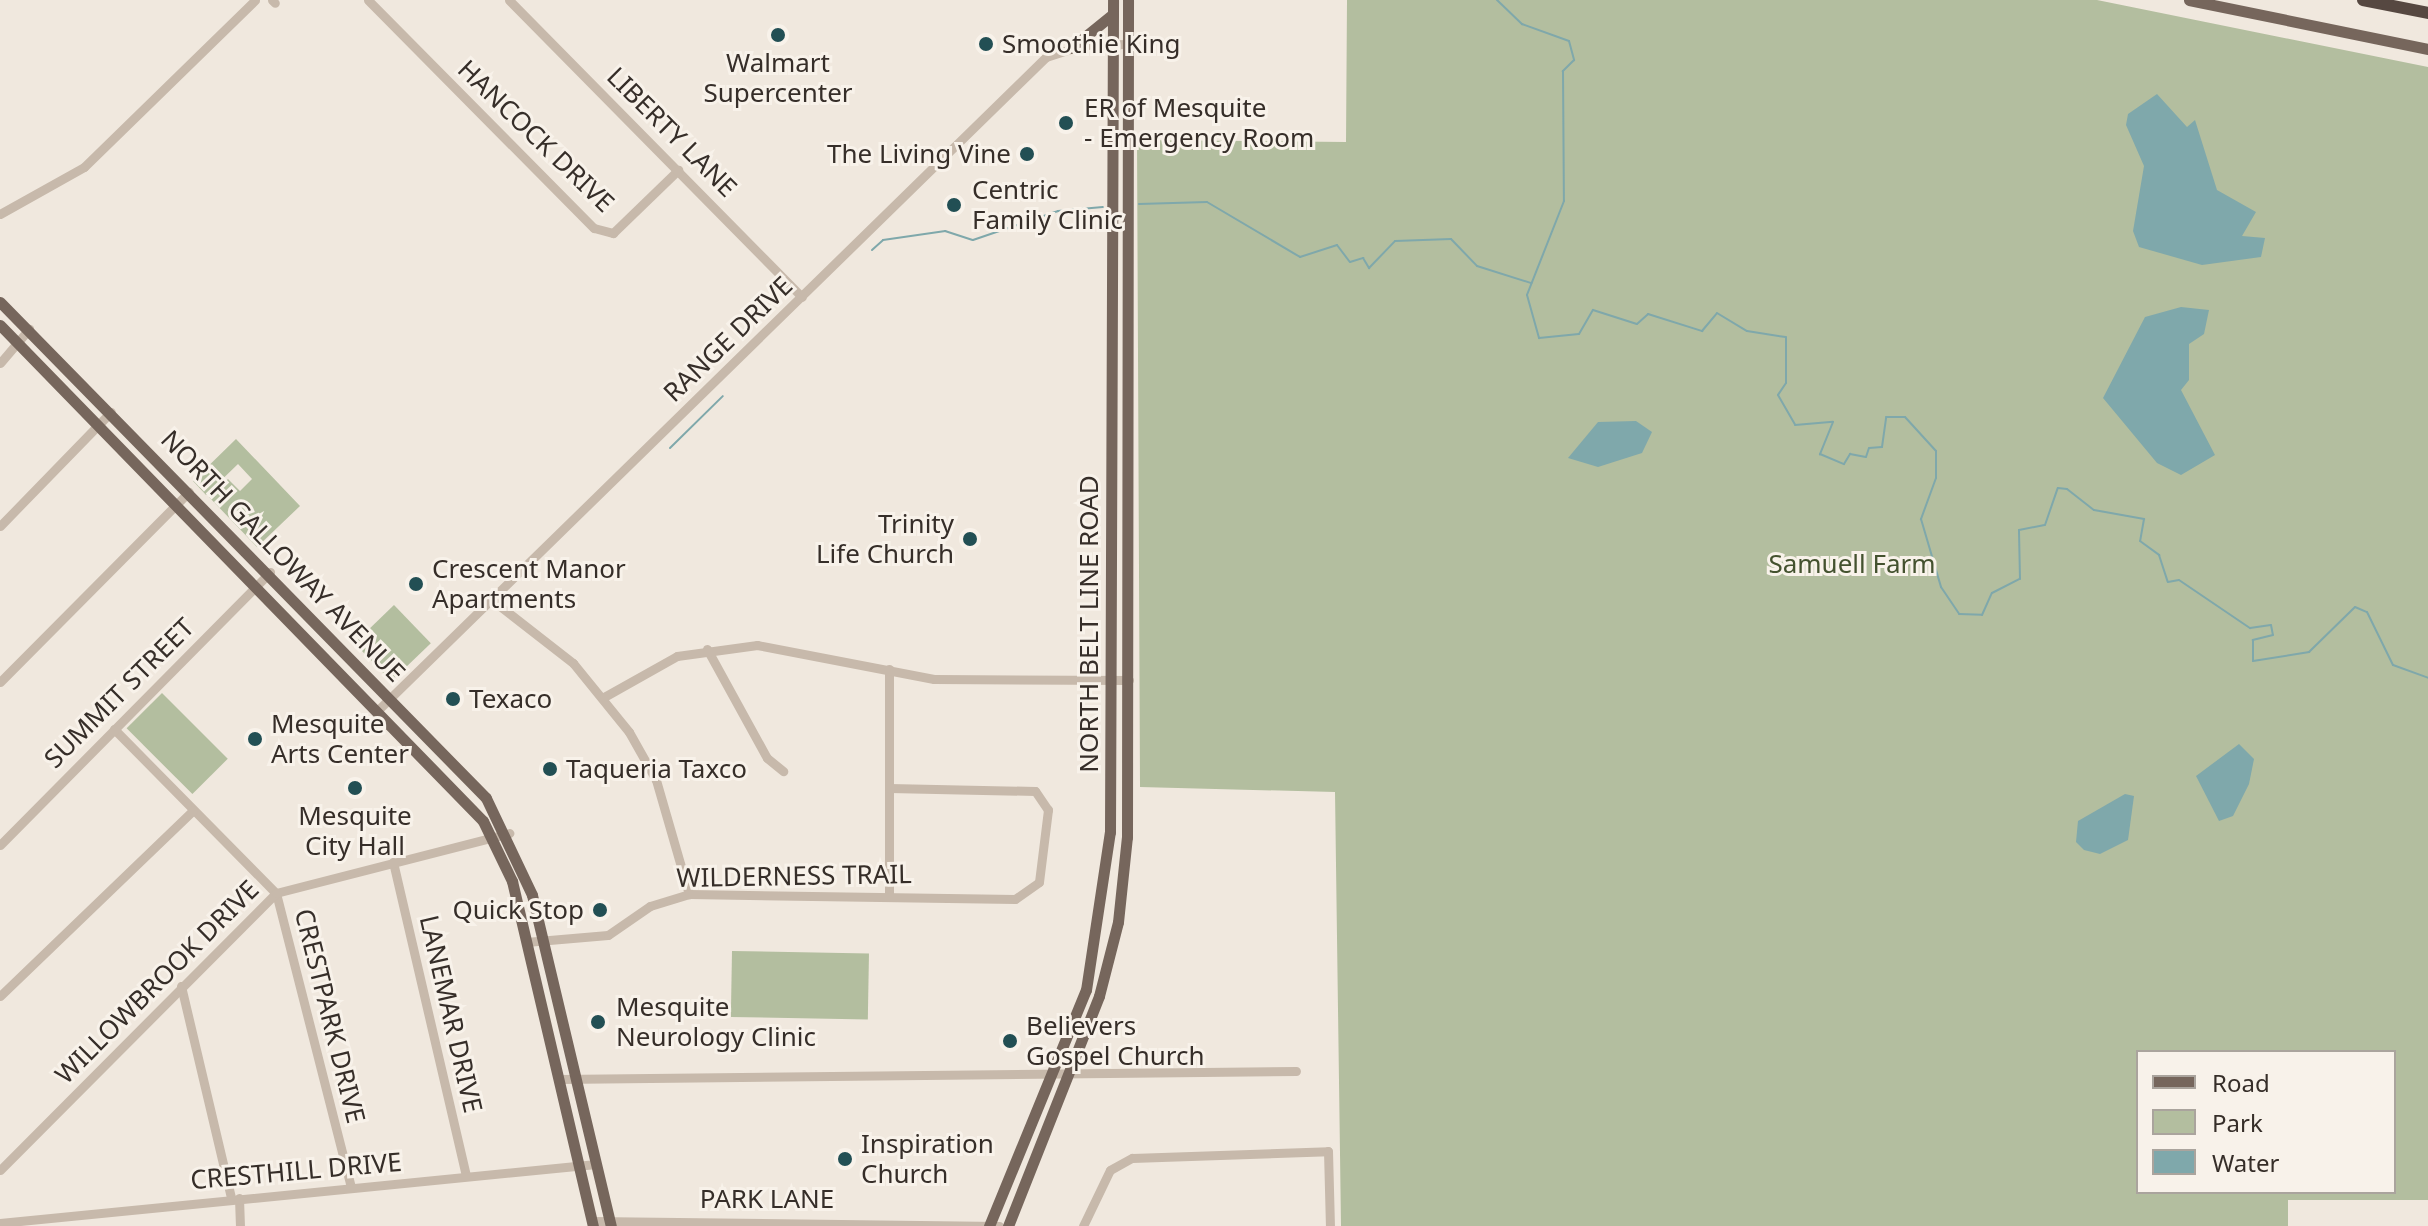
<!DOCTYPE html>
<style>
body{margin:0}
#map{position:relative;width:2428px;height:1226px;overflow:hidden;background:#f0e8de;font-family:"Noto Sans",sans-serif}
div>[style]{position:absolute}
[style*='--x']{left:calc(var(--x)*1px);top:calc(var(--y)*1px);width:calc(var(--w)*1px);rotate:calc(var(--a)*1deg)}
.green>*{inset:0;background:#b3be9f;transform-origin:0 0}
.water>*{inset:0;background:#7fa8ab}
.stream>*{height:2px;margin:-1px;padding:0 1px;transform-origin:1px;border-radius:1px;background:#7fa8ab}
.minor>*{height:9px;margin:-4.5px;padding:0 4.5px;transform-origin:4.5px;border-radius:4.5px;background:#c7b9ab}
.major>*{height:11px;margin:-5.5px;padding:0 5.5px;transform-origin:5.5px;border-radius:5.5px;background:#76665c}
.highway>*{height:12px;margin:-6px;padding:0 6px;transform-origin:6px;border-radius:6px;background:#564841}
.dots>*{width:22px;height:22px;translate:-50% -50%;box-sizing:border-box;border:4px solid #f8f2ea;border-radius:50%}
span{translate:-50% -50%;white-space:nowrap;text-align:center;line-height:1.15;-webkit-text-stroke:6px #f8f2ea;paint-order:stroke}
.poi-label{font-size:26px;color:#362e29}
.left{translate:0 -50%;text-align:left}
.right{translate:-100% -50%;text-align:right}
.street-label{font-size:26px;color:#362e29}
.park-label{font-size:26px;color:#44522f}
.legend{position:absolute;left:2136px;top:1050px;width:260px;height:144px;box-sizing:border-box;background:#f8f2ea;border:2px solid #aaa49d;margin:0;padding:10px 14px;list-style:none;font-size:24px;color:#362e29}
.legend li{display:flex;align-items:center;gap:16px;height:40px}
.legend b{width:40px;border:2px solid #aaa49d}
</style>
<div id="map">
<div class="green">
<div style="clip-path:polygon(evenodd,1347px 0,2097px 0,2428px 67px,2428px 1200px,2288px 1200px,2288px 1226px,1341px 1226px,1335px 792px,1140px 787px,1137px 140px,1346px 142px,1347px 0,2138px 1052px,2394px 1052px,2394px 1192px,2138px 1192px,2138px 1052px)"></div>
<div style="clip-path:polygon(236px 439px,300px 506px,257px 547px,209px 497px,228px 479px,240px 491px,252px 479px,238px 464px,206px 495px,193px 481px)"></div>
<div style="left:394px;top:605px;width:53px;height:55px;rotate:46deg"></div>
<div style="left:162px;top:693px;width:93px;height:50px;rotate:45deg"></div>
<div style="left:732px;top:951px;width:137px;height:66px;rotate:1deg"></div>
</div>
<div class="water">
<div style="clip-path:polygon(2157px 94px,2187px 127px,2195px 120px,2217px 190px,2256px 212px,2242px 236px,2265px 238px,2261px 257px,2202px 265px,2139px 247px,2133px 231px,2144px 166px,2126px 125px,2128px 114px)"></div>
<div style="clip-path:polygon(2181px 307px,2209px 310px,2204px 334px,2189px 344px,2189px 380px,2181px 390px,2215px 455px,2181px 475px,2157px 463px,2103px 398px,2145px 317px)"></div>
<div style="clip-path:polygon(1636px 421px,1652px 432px,1642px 453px,1598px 467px,1568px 458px,1598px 422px)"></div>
<div style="clip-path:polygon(2239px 744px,2254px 759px,2249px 784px,2233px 816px,2219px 821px,2196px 776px)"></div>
<div style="clip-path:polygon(2125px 794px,2134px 796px,2128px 840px,2100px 854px,2084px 850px,2076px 842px,2078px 821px)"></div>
</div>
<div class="stream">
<div style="--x:1497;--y:0;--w:35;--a:44"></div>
<div style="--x:1522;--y:24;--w:50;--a:19.9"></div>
<div style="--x:1569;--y:41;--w:20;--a:75"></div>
<div style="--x:1574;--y:60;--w:16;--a:135"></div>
<div style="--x:1563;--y:71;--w:130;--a:89.6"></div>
<div style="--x:1564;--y:201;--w:101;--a:111.5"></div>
<div style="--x:1527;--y:295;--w:45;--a:74.4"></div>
<div style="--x:1539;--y:338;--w:40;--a:-5.7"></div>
<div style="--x:1579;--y:334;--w:28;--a:-60"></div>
<div style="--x:1593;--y:310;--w:46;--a:17.7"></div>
<div style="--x:1637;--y:324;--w:15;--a:-42"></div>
<div style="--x:1648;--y:314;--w:57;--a:17.5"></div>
<div style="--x:1702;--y:331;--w:23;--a:-50"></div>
<div style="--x:1717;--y:313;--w:35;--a:31"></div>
<div style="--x:1747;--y:331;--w:39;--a:9"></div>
<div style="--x:1786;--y:337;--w:46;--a:90"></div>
<div style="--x:1786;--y:383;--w:14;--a:124"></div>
<div style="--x:1778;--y:395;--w:34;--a:60"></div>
<div style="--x:1795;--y:425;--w:38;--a:-5"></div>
<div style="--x:1833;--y:422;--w:35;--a:112"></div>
<div style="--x:1820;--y:454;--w:26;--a:23"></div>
<div style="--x:1844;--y:464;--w:12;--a:-59"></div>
<div style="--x:1850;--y:454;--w:16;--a:11"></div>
<div style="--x:1866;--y:457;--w:9;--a:-72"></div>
<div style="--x:1869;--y:448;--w:13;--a:-4"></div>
<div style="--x:1882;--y:447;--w:30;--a:-82"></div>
<div style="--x:1886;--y:417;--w:19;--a:0"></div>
<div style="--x:1905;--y:417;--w:46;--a:47.6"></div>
<div style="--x:1936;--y:451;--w:27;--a:90"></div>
<div style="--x:1936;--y:478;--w:44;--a:110.1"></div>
<div style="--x:1921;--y:519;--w:71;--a:73.6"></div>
<div style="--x:1941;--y:587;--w:32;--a:56"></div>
<div style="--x:1959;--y:614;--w:23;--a:2"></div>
<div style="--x:1982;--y:615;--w:24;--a:-66"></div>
<div style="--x:1992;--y:593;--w:31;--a:-27"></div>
<div style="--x:2020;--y:579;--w:49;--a:-91.2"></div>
<div style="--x:2019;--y:530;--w:26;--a:-11"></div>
<div style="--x:2045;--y:525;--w:39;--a:-71"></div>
<div style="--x:2058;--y:488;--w:9;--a:6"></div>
<div style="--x:2067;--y:489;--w:34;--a:38"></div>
<div style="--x:2094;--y:510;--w:51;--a:10.2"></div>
<div style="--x:2144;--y:519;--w:22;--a:100"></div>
<div style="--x:2140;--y:541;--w:24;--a:36"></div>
<div style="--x:2159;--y:555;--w:28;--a:72"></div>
<div style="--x:2168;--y:582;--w:11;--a:-10"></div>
<div style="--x:2179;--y:580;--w:86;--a:34.1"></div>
<div style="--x:2250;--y:628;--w:21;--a:-8"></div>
<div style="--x:2271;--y:625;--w:10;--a:79"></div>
<div style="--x:2273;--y:635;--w:21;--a:166"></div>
<div style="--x:2253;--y:640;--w:21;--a:90"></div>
<div style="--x:2253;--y:661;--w:57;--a:-9.1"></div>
<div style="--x:2309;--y:652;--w:64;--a:-44.4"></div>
<div style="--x:2355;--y:607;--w:13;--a:23"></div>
<div style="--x:2367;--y:612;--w:59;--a:63.9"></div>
<div style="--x:2393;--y:665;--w:37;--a:20"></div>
<div style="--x:1139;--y:204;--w:68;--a:-1.7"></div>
<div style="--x:1207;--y:202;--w:108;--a:30.6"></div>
<div style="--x:1300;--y:257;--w:39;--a:-18"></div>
<div style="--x:1337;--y:245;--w:21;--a:53"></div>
<div style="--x:1350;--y:262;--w:14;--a:-17"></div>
<div style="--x:1363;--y:258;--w:12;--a:59"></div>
<div style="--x:1369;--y:268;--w:37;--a:-46"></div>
<div style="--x:1395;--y:241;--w:56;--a:-2"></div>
<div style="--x:1451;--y:239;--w:37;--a:46"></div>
<div style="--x:1477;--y:266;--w:57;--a:17.5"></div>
<div style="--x:872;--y:250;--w:15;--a:-42"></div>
<div style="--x:883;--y:240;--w:63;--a:-8.3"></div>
<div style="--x:945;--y:231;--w:29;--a:18"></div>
<div style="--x:973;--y:240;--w:90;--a:-18.8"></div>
<div style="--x:1058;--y:211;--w:45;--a:-5.1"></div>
<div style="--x:670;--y:448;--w:74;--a:-44.5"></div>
</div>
<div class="minor">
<div style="--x:272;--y:0;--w:4;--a:45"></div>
<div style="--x:368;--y:0;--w:321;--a:45.3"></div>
<div style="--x:594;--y:228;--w:20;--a:15"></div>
<div style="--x:613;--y:233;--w:91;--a:-44.1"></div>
<div style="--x:509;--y:0;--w:417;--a:45.4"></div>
<div style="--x:0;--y:214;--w:96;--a:-29.2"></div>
<div style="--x:84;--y:167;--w:239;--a:-44.3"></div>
<div style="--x:0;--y:363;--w:45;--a:-49.5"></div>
<div style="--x:0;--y:526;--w:159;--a:-45.8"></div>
<div style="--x:492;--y:600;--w:103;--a:37.9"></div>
<div style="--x:573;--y:663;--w:89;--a:50.9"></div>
<div style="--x:629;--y:732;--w:55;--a:60.6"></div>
<div style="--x:656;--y:780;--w:119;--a:73.9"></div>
<div style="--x:707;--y:649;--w:124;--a:61.2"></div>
<div style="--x:767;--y:758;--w:21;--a:39"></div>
<div style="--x:889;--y:669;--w:226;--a:90"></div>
<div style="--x:0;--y:682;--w:268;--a:-45.2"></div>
<div style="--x:604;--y:697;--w:84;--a:-29.3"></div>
<div style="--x:677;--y:656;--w:81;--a:-7.8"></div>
<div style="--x:757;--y:645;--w:180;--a:10.9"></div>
<div style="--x:934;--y:679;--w:195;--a:0.3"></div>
<div style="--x:379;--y:709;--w:933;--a:-44.35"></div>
<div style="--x:1046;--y:57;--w:38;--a:-18"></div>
<div style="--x:1082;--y:45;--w:46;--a:-1.2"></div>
<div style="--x:114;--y:729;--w:231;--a:45.4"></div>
<div style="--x:276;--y:893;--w:304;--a:75.7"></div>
<div style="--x:0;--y:845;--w:384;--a:-45.3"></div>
<div style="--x:393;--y:862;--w:322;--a:76.9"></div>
<div style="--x:526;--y:942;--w:82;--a:-4.9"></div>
<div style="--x:608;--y:935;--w:51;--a:-34.6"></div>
<div style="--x:650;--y:906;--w:41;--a:-17.1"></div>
<div style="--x:689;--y:894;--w:326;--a:0.9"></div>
<div style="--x:1015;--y:899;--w:29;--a:-35"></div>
<div style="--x:1039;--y:882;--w:73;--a:-82.9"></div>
<div style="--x:1048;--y:810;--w:23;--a:-124"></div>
<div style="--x:1035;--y:791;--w:146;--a:-178.8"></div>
<div style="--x:181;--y:986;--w:218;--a:76.7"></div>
<div style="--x:0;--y:996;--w:268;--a:-43.9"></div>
<div style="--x:559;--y:1079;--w:737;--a:-0.62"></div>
<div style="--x:0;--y:1170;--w:391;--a:-45.1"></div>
<div style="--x:276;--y:893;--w:241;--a:-14.4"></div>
<div style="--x:239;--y:1198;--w:28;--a:88"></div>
<div style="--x:592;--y:1221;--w:407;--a:0.7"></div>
<div style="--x:0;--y:1223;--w:599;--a:-5.65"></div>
<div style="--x:1083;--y:1226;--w:62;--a:-64.3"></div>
<div style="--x:1110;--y:1170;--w:25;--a:-29"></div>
<div style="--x:1132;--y:1158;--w:196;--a:-2"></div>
<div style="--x:1328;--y:1151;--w:75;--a:88.5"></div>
</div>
<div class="major">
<div style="--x:2189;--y:0;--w:244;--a:11.6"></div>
<div style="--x:1071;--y:48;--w:54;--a:-39"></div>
<div style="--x:0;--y:302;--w:694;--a:45.58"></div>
<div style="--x:486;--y:798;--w:107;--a:64.6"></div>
<div style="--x:532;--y:895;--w:340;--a:76.6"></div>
<div style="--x:0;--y:325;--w:692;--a:45.76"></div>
<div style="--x:483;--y:821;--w:67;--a:64.2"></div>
<div style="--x:512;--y:881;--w:354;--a:76.8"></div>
<div style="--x:989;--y:1226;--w:255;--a:-67.7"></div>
<div style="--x:1086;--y:990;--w:160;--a:-81.4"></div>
<div style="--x:1110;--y:832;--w:832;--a:-89.79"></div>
<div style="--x:1008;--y:1226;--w:247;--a:-68.4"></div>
<div style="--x:1099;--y:996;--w:76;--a:-75.6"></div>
<div style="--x:1118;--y:922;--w:85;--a:-84"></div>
<div style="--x:1127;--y:837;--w:837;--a:-89.93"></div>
</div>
<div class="highway">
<div style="--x:2363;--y:0;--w:66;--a:11.3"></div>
</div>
<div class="dots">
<div style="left:778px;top:35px;background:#224f54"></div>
<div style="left:986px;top:44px;background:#224f54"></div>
<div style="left:1066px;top:123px;background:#224f54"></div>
<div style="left:1027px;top:154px;background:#224f54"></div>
<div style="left:954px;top:205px;background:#224f54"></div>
<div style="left:970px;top:539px;background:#224f54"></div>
<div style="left:416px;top:584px;background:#224f54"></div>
<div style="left:453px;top:699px;background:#224f54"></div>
<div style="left:255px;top:739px;background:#224f54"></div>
<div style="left:550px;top:769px;background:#224f54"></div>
<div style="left:355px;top:788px;background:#224f54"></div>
<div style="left:600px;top:910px;background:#224f54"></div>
<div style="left:598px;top:1022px;background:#224f54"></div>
<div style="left:1010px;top:1041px;background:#224f54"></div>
<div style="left:845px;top:1159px;background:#224f54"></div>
</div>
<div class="poi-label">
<span class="left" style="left:1002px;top:44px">Smoothie King</span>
<span style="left:778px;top:78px">Walmart<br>Supercenter</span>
<span class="left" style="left:1084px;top:123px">ER of Mesquite<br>- Emergency Room</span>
<span class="right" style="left:1011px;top:154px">The Living Vine</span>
<span class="left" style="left:972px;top:205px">Centric<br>Family Clinic</span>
<span class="right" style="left:954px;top:539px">Trinity<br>Life Church</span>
<span class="left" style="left:432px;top:584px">Crescent Manor<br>Apartments</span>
<span class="left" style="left:469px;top:699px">Texaco</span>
<span class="left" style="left:271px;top:739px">Mesquite<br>Arts Center</span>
<span class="left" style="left:566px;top:769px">Taqueria Taxco</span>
<span style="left:355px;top:831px">Mesquite<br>City Hall</span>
<span class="right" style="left:584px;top:910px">Quick Stop</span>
<span class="left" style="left:616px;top:1022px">Mesquite<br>Neurology Clinic</span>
<span class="left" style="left:1026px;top:1041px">Believers<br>Gospel Church</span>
<span class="left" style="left:861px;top:1159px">Inspiration<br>Church</span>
</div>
<div class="street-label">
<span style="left:672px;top:132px;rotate:45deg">LIBERTY LANE</span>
<span style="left:536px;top:136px;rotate:44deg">HANCOCK DRIVE</span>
<span style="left:728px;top:339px;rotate:-44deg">RANGE DRIVE</span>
<span style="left:283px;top:556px;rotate:46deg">NORTH GALLOWAY AVENUE</span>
<span style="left:1089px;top:624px;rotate:-90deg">NORTH BELT LINE ROAD</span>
<span style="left:119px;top:693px;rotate:-45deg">SUMMIT STREET</span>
<span style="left:794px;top:876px;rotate:-1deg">WILDERNESS TRAIL</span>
<span style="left:157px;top:982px;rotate:-45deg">WILLOWBROOK DRIVE</span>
<span style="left:451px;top:1014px;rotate:77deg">LANEMAR DRIVE</span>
<span style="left:330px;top:1016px;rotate:76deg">CRESTPARK DRIVE</span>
<span style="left:296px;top:1171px;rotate:-5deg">CRESTHILL DRIVE</span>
<span style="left:767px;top:1199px">PARK LANE</span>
</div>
<div class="park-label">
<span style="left:1852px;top:564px">Samuell Farm</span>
</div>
<ul class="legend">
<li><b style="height:10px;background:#76665c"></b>Road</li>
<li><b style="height:22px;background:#b3be9f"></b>Park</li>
<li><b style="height:22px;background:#7fa8ab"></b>Water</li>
</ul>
</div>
